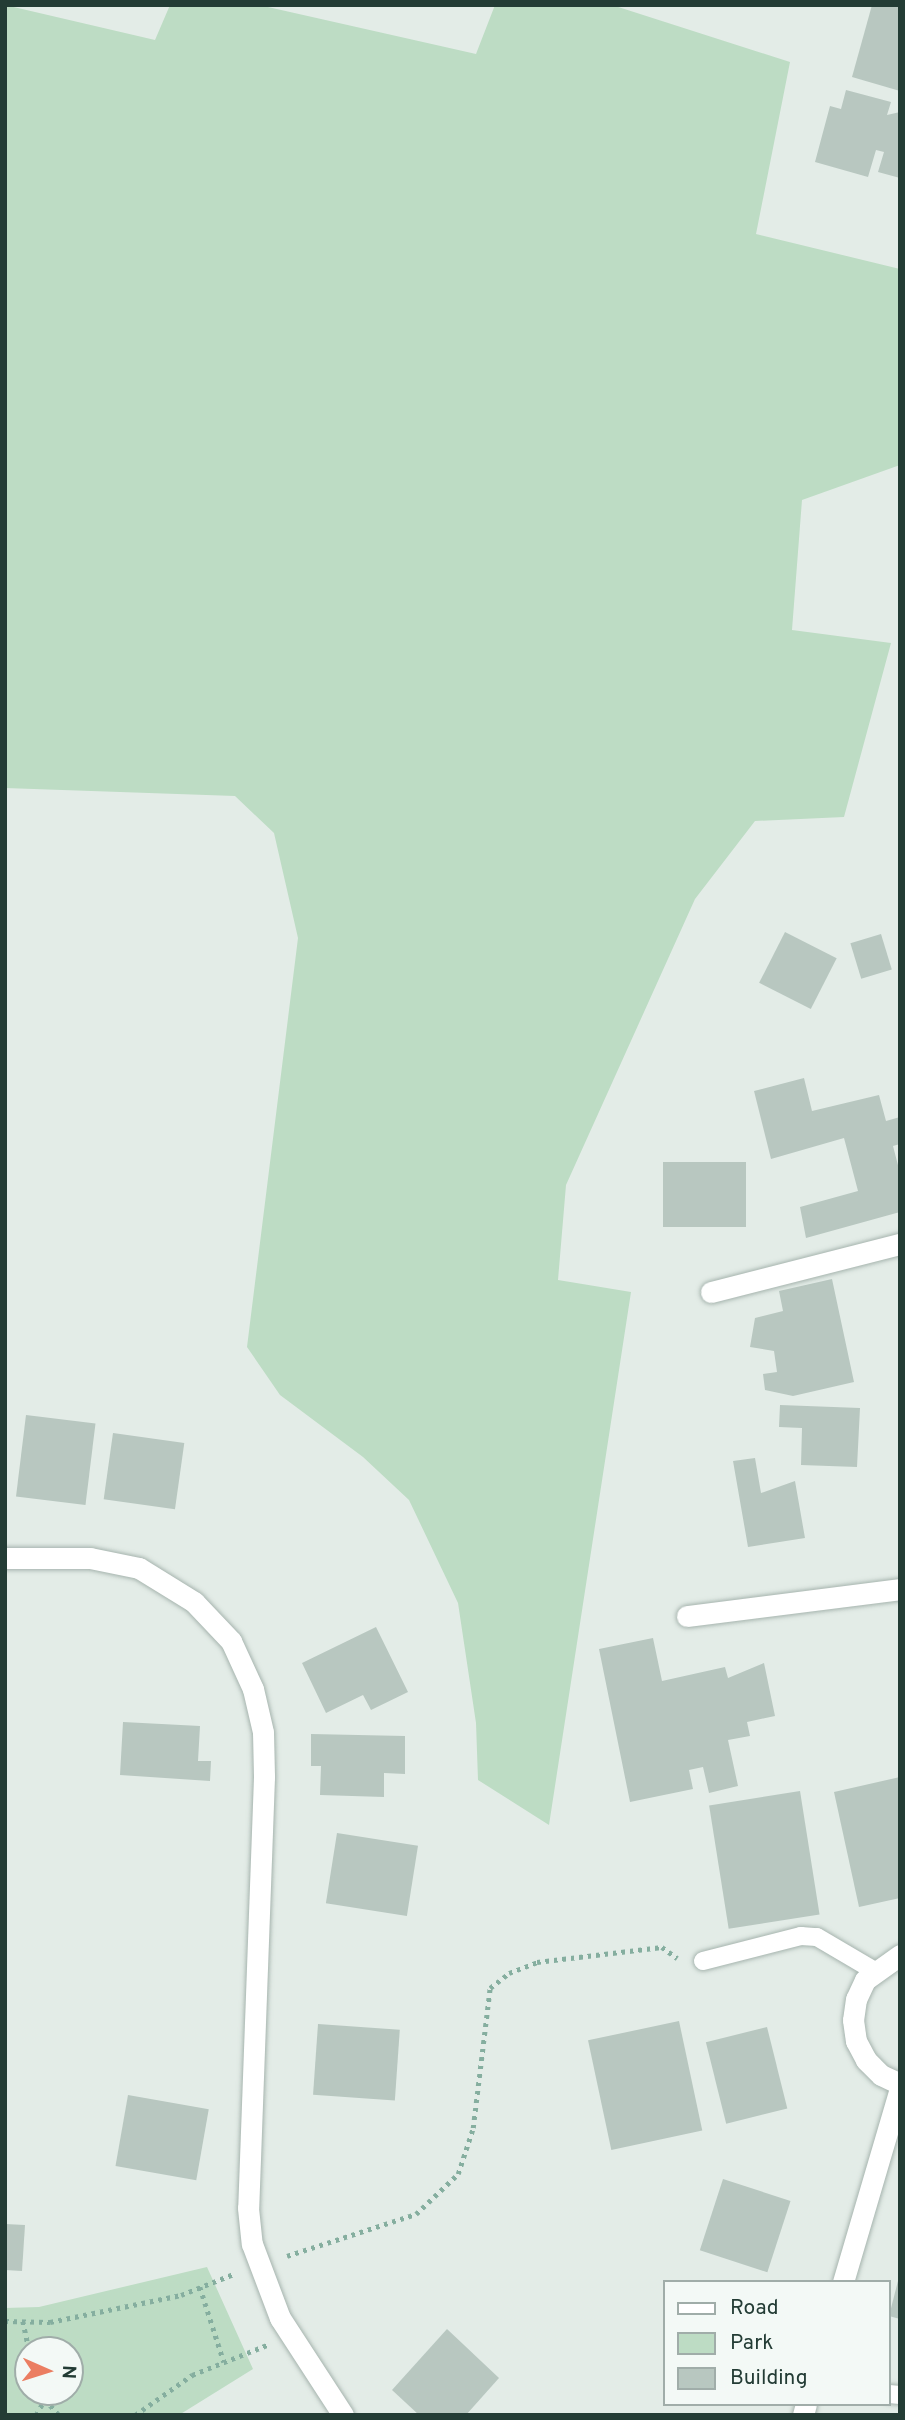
<!DOCTYPE html>
<style>
body{margin:0}
#map{position:relative;width:905px;height:2420px;overflow:hidden;background:#e3ece7;font-family:Overpass,sans-serif}
div>[style]{position:absolute}
[style*='--x']{left:calc(var(--x)*1px);top:calc(var(--y)*1px);width:calc(var(--w)*1px);rotate:calc(var(--a)*1deg)}
.green>*{inset:0;background:#bddcc4}
.building>*{inset:0;background:#b8c7c0;transform-origin:0 0}
.path>*{height:4.5px;margin-top:-2.25px;transform-origin:0;background:repeating-linear-gradient(90deg,#85ae9f 0 3.5px,transparent 0 8.5px)}
.roads{filter:drop-shadow(0 0 2px #a6b4ae) drop-shadow(0 0 2px #a6b4ae)}
.lane>*{height:18px;margin:-9px;padding:0 9px;transform-origin:9px;border-radius:9px;background:#fff}
.street>*{height:21px;margin:-10.5px;padding:0 10.5px;transform-origin:10.5px;border-radius:10.5px;background:#fff}
span{translate:-50% -50%;white-space:nowrap;text-align:center;line-height:1.15;-webkit-text-stroke:5px #f3f9f6;paint-order:stroke}
.frame{position:absolute;inset:0;border:7px solid #233c35;pointer-events:none}
.legend{position:absolute;left:663px;top:2280px;width:228px;height:126px;box-sizing:border-box;background:#f3f9f6;border:2px solid #a0ada9;margin:0;padding:9px 12px;list-style:none;font-size:21px;color:#233c35}
.legend li{display:flex;align-items:center;gap:14px;height:35px}
.legend b{width:35px;border:2px solid #a0ada9}
.north{position:absolute;left:14px;top:2336px;width:70px;height:70px;box-sizing:border-box;background:#f3f9f6;border:2px solid #a0ada9;border-radius:50%;rotate:93deg;font-size:19px;font-weight:700;line-height:28px;text-align:center;color:#233c35}
.north::after{content:'';display:block;margin:auto;width:24px;height:32px;background:#eb7e62;clip-path:polygon(50% 0,100% 100%,50% 72%,0 100%)}
</style>
<div id="map">
<div class="green">
<div style="clip-path:polygon(5px 5px,155px 40px,170px 5px,259px 5px,476px 54px,495px 5px,612px 5px,790px 62px,756px 234px,900px 269px,900px 465px,802px 500px,792px 630px,891px 643px,844px 817px,755px 821px,695px 899px,566px 1185px,558px 1280px,631px 1292px,549px 1825px,478px 1780px,476px 1723px,458px 1603px,409px 1500px,363px 1457px,280px 1395px,247px 1347px,298px 938px,274px 833px,235px 796px,5px 788px)"></div>
<div style="clip-path:polygon(evenodd,207px 2267px,253px 2369px,179px 2415px,5px 2415px,5px 2308px,39px 2307px,207px 2267px,28px 2350px,70px 2350px,70px 2392px,28px 2392px,28px 2350px)"></div>
</div>
<div class="building">
<div style="clip-path:polygon(872px 5px,900px 5px,900px 91px,852px 77px)"></div>
<div style="clip-path:polygon(846px 90px,891px 102px,887px 115px,900px 112px,900px 178px,878px 172px,884px 152px,876px 150px,868px 177px,815px 162px,830px 106px,841px 109px)"></div>
<div style="left:785px;top:932px;width:58px;height:57px;rotate:27deg"></div>
<div style="left:881px;top:934px;width:37px;height:32px;rotate:73deg"></div>
<div style="clip-path:polygon(804px 1078px,812px 1111px,879px 1095px,886px 1121px,900px 1117px,900px 1144px,893px 1146px,900px 1173px,900px 1212px,806px 1238px,800px 1207px,858px 1191px,844px 1138px,771px 1159px,754px 1091px)"></div>
<div style="left:663px;top:1162px;width:83px;height:65px"></div>
<div style="clip-path:polygon(832px 1279px,854px 1382px,793px 1396px,765px 1390px,763px 1374px,777px 1372px,774px 1351px,750px 1347px,755px 1318px,783px 1311px,779px 1291px)"></div>
<div style="clip-path:polygon(780px 1405px,860px 1408px,857px 1467px,801px 1465px,802px 1428px,779px 1427px)"></div>
<div style="left:26px;top:1415px;width:70px;height:82px;rotate:7deg"></div>
<div style="left:113px;top:1433px;width:72px;height:67px;rotate:8deg"></div>
<div style="clip-path:polygon(755px 1458px,761px 1493px,795px 1481px,805px 1538px,748px 1547px,733px 1461px)"></div>
<div style="clip-path:polygon(376px 1627px,408px 1692px,371px 1710px,363px 1695px,326px 1713px,302px 1663px)"></div>
<div style="clip-path:polygon(653px 1638px,662px 1681px,725px 1667px,728px 1678px,764px 1663px,775px 1716px,747px 1722px,750px 1736px,728px 1740px,738px 1786px,709px 1793px,703px 1767px,689px 1770px,693px 1789px,630px 1802px,599px 1649px)"></div>
<div style="clip-path:polygon(123px 1722px,200px 1726px,198px 1761px,211px 1761px,210px 1781px,120px 1775px)"></div>
<div style="clip-path:polygon(311px 1734px,405px 1736px,405px 1774px,384px 1773px,384px 1797px,320px 1795px,321px 1766px,311px 1766px)"></div>
<div style="clip-path:polygon(900px 1777px,900px 1898px,859px 1907px,834px 1792px)"></div>
<div style="left:800px;top:1791px;width:125px;height:92px;rotate:81deg"></div>
<div style="left:337px;top:1833px;width:82px;height:71px;rotate:9deg"></div>
<div style="left:679px;top:2021px;width:112px;height:93px;rotate:78deg"></div>
<div style="left:318px;top:2024px;width:82px;height:71px;rotate:4deg"></div>
<div style="left:767px;top:2027px;width:84px;height:63px;rotate:76deg"></div>
<div style="left:128px;top:2095px;width:82px;height:72px;rotate:10deg"></div>
<div style="left:723px;top:2179px;width:71px;height:75px;rotate:18deg"></div>
<div style="clip-path:polygon(5px 2224px,25px 2225px,22px 2271px,5px 2270px)"></div>
<div style="clip-path:polygon(899px 2277px,900px 2277px,900px 2319px,889px 2316px)"></div>
<div style="clip-path:polygon(447px 2329px,499px 2378px,466px 2415px,419px 2415px,392px 2390px)"></div>
</div>
<div class="path">
<div style="--x:287;--y:2256;--w:136;--a:-18"></div>
<div style="--x:416;--y:2214;--w:58;--a:-43.6"></div>
<div style="--x:458;--y:2174;--w:48;--a:-71.9"></div>
<div style="--x:473;--y:2128;--w:141;--a:-83.1"></div>
<div style="--x:490;--y:1988;--w:24;--a:-38"></div>
<div style="--x:509;--y:1973;--w:30;--a:-21"></div>
<div style="--x:537;--y:1962;--w:126;--a:-6.8"></div>
<div style="--x:662;--y:1947;--w:19;--a:36"></div>
<div style="--x:200;--y:2287;--w:79;--a:72.3"></div>
<div style="--x:5;--y:2321;--w:45;--a:1.3"></div>
<div style="--x:50;--y:2322;--w:134;--a:-11.6"></div>
<div style="--x:181;--y:2295;--w:59;--a:-21.8"></div>
<div style="--x:23;--y:2321;--w:30;--a:78"></div>
<div style="--x:43;--y:2392;--w:7;--a:74"></div>
<div style="--x:36;--y:2415;--w:18;--a:-61"></div>
<div style="--x:45;--y:2399;--w:21;--a:49"></div>
<div style="--x:135;--y:2415;--w:70;--a:-35.1"></div>
<div style="--x:192;--y:2375;--w:81;--a:-21.8"></div>
</div>
<div class="roads">
<div class="lane">
<div style="--x:703;--y:1961;--w:101;--a:-14.3"></div>
<div style="--x:801;--y:1936;--w:16;--a:4"></div>
<div style="--x:817;--y:1937;--w:67;--a:30.4"></div>
<div style="--x:889;--y:2394;--w:11;--a:5"></div>
</div>
<div class="street">
<div style="--x:711;--y:1292;--w:195;--a:-14.3"></div>
<div style="--x:5;--y:1558;--w:85;--a:0"></div>
<div style="--x:90;--y:1558;--w:50;--a:11.5"></div>
<div style="--x:139;--y:1568;--w:65;--a:31.7"></div>
<div style="--x:194;--y:1602;--w:54;--a:46.5"></div>
<div style="--x:231;--y:1641;--w:53;--a:65.4"></div>
<div style="--x:253;--y:1689;--w:44;--a:76.9"></div>
<div style="--x:263;--y:1732;--w:45;--a:88.7"></div>
<div style="--x:264;--y:1777;--w:431;--a:92.1"></div>
<div style="--x:248;--y:2208;--w:36;--a:84"></div>
<div style="--x:252;--y:2244;--w:79;--a:69.3"></div>
<div style="--x:280;--y:2318;--w:116;--a:57"></div>
<div style="--x:687;--y:1616;--w:215;--a:-7.2"></div>
<div style="--x:900;--y:1955;--w:43;--a:144.5"></div>
<div style="--x:865;--y:1980;--w:21;--a:115"></div>
<div style="--x:856;--y:1999;--w:21;--a:98"></div>
<div style="--x:853;--y:2020;--w:21;--a:82"></div>
<div style="--x:856;--y:2041;--w:21;--a:62"></div>
<div style="--x:866;--y:2060;--w:21;--a:45"></div>
<div style="--x:881;--y:2075;--w:21;--a:25"></div>
<div style="--x:843;--y:2282;--w:202;--a:-73.6"></div>
<div style="--x:803;--y:2415;--w:11;--a:-75"></div>
</div>
</div>
<div class="frame"></div>
<ul class="legend">
<li><b style="height:9px;background:#fff"></b>Road</li>
<li><b style="height:19px;background:#bddcc4"></b>Park</li>
<li><b style="height:19px;background:#b8c7c0"></b>Building</li>
</ul>
<div class="north">N</div>
</div>
